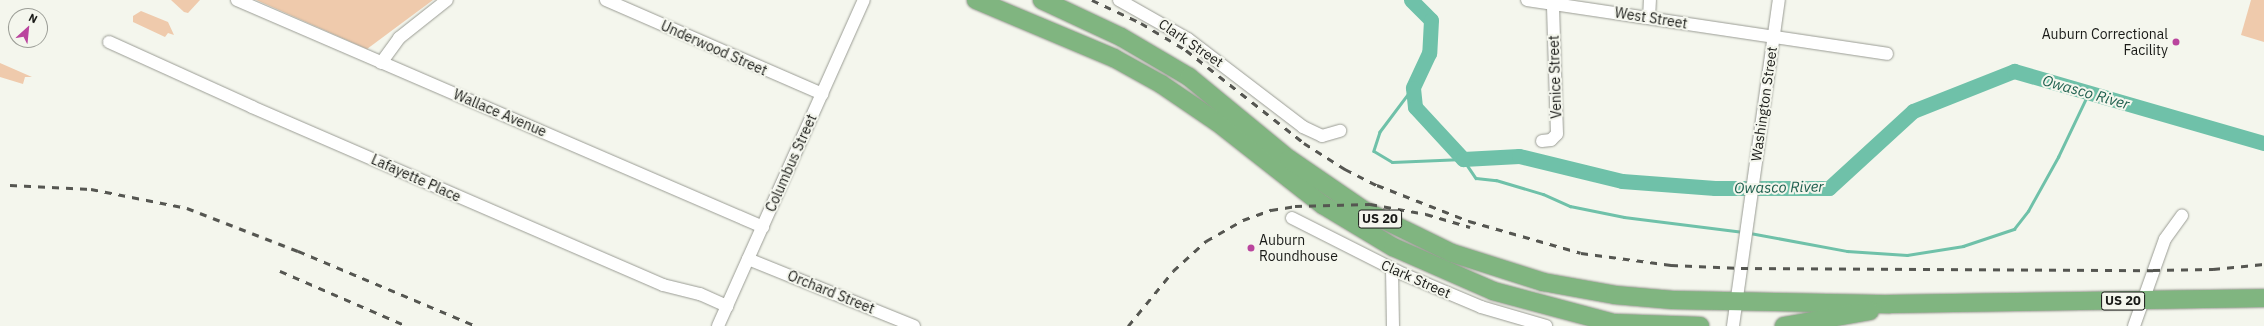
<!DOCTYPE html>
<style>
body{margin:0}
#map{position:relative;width:2264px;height:326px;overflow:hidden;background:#f4f6ed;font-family:"IBM Plex Sans",sans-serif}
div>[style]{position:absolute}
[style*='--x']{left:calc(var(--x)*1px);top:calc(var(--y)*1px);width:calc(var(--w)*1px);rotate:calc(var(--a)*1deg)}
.green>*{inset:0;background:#efcaac}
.stream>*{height:2.5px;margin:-1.25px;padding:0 1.25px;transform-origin:1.25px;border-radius:1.25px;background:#6fc1a9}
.river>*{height:15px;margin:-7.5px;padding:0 7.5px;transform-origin:7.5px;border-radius:7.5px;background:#6fc1a9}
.roads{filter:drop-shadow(0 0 1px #9a9c94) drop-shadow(0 0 1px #9a9c94)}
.minor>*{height:12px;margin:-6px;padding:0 6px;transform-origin:6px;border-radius:6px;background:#fff}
.highway>*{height:18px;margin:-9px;padding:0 9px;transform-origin:9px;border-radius:9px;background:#80b580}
.rail>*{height:2.5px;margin-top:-1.25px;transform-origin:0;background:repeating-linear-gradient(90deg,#555651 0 7px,transparent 0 14px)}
.dots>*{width:11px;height:11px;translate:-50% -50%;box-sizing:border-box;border:2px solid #f4f6ed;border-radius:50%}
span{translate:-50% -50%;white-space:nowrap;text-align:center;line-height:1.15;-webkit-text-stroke:4px #f4f6ed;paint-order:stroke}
.shield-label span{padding:1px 3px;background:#f4f6ed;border:1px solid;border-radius:3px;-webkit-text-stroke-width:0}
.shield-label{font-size:13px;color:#191a17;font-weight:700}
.street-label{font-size:14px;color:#191a17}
.poi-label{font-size:14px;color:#191a17}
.right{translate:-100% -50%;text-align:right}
.left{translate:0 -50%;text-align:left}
.water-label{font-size:15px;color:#1b5d4c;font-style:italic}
.north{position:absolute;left:8px;top:8px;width:40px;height:40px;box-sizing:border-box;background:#f4f6ed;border:1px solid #9c9e97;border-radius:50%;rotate:27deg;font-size:11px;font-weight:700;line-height:16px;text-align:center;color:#191a17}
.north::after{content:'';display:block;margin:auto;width:14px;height:18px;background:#ba459e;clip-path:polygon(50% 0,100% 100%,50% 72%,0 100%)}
</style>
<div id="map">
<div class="green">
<div style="clip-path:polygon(171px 0,200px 0,188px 13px,184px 12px)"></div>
<div style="clip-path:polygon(256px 0,433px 0,367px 49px)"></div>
<div style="clip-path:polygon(2251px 0,2264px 0,2264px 42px,2241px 35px)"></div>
<div style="clip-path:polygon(141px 11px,168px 22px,174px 35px,168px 33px,165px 37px,133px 22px,133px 16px)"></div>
<div style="clip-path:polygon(0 63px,32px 77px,25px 77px,23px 84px,0 77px)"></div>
</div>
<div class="stream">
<div style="--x:1413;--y:88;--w:55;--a:126.9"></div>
<div style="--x:1380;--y:132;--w:20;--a:108"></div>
<div style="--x:1374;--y:151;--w:21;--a:31"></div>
<div style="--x:1392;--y:162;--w:71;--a:-2.4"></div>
<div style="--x:1463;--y:159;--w:23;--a:56"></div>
<div style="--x:1476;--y:178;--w:20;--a:6"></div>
<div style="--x:1496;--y:180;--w:49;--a:16.6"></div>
<div style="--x:1543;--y:194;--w:30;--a:24"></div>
<div style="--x:1570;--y:206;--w:55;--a:11.5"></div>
<div style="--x:1624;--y:217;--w:120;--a:7.2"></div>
<div style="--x:1750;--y:233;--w:99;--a:10.5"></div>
<div style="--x:1847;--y:251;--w:60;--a:3.8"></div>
<div style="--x:1907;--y:255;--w:57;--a:-9.1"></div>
<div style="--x:1963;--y:246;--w:54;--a:-18.4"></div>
<div style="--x:2014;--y:229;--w:23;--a:-52"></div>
<div style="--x:2028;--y:211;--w:62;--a:-60.9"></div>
<div style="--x:2058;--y:157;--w:72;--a:-64.5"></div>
</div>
<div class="river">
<div style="--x:1411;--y:0;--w:28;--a:45"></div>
<div style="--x:1431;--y:20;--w:33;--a:93"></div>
<div style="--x:1429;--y:53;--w:38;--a:115"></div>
<div style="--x:1413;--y:88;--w:19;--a:84"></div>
<div style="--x:1415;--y:107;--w:71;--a:47.3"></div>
<div style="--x:1463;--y:159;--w:56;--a:-3.1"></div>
<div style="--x:1519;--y:156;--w:106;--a:13.6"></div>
<div style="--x:1622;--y:181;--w:93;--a:4.3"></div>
<div style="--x:1715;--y:188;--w:114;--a:0"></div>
<div style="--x:1829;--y:188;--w:114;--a:-42.5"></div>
<div style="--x:1913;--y:111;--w:109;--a:-21.6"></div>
<div style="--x:2014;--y:71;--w:260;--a:16.1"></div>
</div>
<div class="roads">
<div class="minor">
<div style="--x:237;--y:0;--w:573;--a:23.34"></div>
<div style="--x:606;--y:0;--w:236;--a:23.5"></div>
<div style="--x:1119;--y:0;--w:79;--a:29.5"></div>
<div style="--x:1188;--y:39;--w:145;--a:37.4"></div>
<div style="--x:1303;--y:127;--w:21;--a:25"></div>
<div style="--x:1322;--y:136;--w:19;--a:-16"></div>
<div style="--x:1527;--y:0;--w:364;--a:8.5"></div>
<div style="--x:1649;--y:18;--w:18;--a:-87"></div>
<div style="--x:109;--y:42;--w:157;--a:24.4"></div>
<div style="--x:252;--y:107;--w:448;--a:23.4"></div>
<div style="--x:663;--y:285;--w:38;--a:14"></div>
<div style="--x:700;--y:294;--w:30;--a:24"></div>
<div style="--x:381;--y:63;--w:31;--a:-54"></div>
<div style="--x:399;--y:38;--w:61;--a:-38.4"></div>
<div style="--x:1542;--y:141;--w:9;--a:-6"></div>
<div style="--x:1551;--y:140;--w:8;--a:-45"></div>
<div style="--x:1557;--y:134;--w:130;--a:-91.8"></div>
<div style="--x:1292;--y:218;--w:124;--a:26.8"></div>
<div style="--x:1403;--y:274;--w:85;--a:22.9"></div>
<div style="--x:1481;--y:307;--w:68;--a:16.3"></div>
<div style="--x:748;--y:259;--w:179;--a:22"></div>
<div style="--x:1392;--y:269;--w:57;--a:89"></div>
<div style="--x:718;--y:326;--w:357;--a:-65.9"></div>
<div style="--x:1733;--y:326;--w:329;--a:-82"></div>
<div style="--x:2134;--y:326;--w:92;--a:-70.4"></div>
<div style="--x:2165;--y:239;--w:29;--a:-54"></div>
</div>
<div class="highway">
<div style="--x:976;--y:0;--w:150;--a:22.8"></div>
<div style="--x:1114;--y:58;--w:54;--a:29"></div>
<div style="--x:1161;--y:84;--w:68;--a:34.2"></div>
<div style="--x:1217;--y:122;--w:135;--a:38.1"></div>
<div style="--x:1323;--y:205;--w:82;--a:31"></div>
<div style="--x:1393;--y:247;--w:109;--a:23.7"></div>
<div style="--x:1493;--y:291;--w:137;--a:14.9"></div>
<div style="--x:1042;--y:0;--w:87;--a:25.1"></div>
<div style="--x:1121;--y:37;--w:79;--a:30.5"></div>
<div style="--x:1189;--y:77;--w:129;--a:39.4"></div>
<div style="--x:1289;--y:159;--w:88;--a:34.4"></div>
<div style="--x:1362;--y:209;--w:100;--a:26.1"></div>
<div style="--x:1452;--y:253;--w:96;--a:17.7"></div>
<div style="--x:1543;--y:282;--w:73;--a:10.2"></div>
<div style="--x:1615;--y:295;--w:58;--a:4.9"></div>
<div style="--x:1673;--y:300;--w:217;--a:1.1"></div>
<div style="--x:1890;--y:304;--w:374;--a:-0.9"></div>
<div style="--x:1614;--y:323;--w:86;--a:2"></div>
<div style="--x:1784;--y:326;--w:87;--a:-9.9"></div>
</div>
</div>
<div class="rail">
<div style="--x:1092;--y:0;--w:54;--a:25.1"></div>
<div style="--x:1141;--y:23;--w:52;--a:31"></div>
<div style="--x:1186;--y:50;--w:150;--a:38.2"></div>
<div style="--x:1304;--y:143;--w:49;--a:32.4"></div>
<div style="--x:1345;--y:169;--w:36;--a:27"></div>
<div style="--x:1377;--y:185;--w:99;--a:21.4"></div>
<div style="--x:1469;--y:221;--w:116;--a:15.9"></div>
<div style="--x:1581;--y:253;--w:91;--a:7.6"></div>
<div style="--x:1671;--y:265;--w:70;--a:2.5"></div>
<div style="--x:1741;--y:268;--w:412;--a:0.3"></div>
<div style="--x:2153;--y:270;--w:60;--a:-1"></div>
<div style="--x:2213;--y:269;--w:51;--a:-5.6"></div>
<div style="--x:10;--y:185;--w:81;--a:2.8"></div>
<div style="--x:91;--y:189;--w:98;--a:11.2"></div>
<div style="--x:187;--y:208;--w:119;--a:21.2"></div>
<div style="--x:298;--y:251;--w:193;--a:22.8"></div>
<div style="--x:280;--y:271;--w:138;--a:23.4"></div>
<div style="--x:1128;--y:326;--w:71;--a:-50.7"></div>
<div style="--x:1173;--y:271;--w:45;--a:-42.3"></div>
<div style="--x:1206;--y:241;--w:43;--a:-29.6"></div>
<div style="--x:1243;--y:220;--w:30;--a:-20"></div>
<div style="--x:1271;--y:210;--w:24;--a:-9"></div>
<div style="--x:1295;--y:206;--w:75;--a:-1.5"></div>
<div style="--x:1370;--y:204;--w:57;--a:10.1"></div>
<div style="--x:1426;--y:214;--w:46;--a:16.5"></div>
</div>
<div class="dots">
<div style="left:2176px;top:42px;background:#ba459e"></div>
<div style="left:1251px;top:248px;background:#ba459e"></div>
</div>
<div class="shield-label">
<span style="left:1380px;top:219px">US 20</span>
<span style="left:2123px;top:301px">US 20</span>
</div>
<div class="street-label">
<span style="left:1651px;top:18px;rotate:9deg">West Street</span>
<span style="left:1191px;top:43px;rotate:34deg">Clark Street</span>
<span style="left:714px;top:48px;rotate:24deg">Underwood Street</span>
<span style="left:1555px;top:77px;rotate:-92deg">Venice Street</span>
<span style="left:1764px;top:104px;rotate:-82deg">Washington Street</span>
<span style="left:500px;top:113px;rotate:23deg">Wallace Avenue</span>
<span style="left:791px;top:163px;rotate:-66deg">Columbus Street</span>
<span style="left:416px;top:178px;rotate:24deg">Lafayette Place</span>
<span style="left:1416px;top:279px;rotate:24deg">Clark Street</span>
<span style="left:831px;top:292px;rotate:22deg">Orchard Street</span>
</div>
<div class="poi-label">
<span class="right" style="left:2168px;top:42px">Auburn Correctional<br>Facility</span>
<span class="left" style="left:1259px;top:248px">Auburn<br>Roundhouse</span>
</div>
<div class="water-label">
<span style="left:2086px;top:92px;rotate:16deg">Owasco River</span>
<span style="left:1779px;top:187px;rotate:-1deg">Owasco River</span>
</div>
<div class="north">N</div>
</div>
